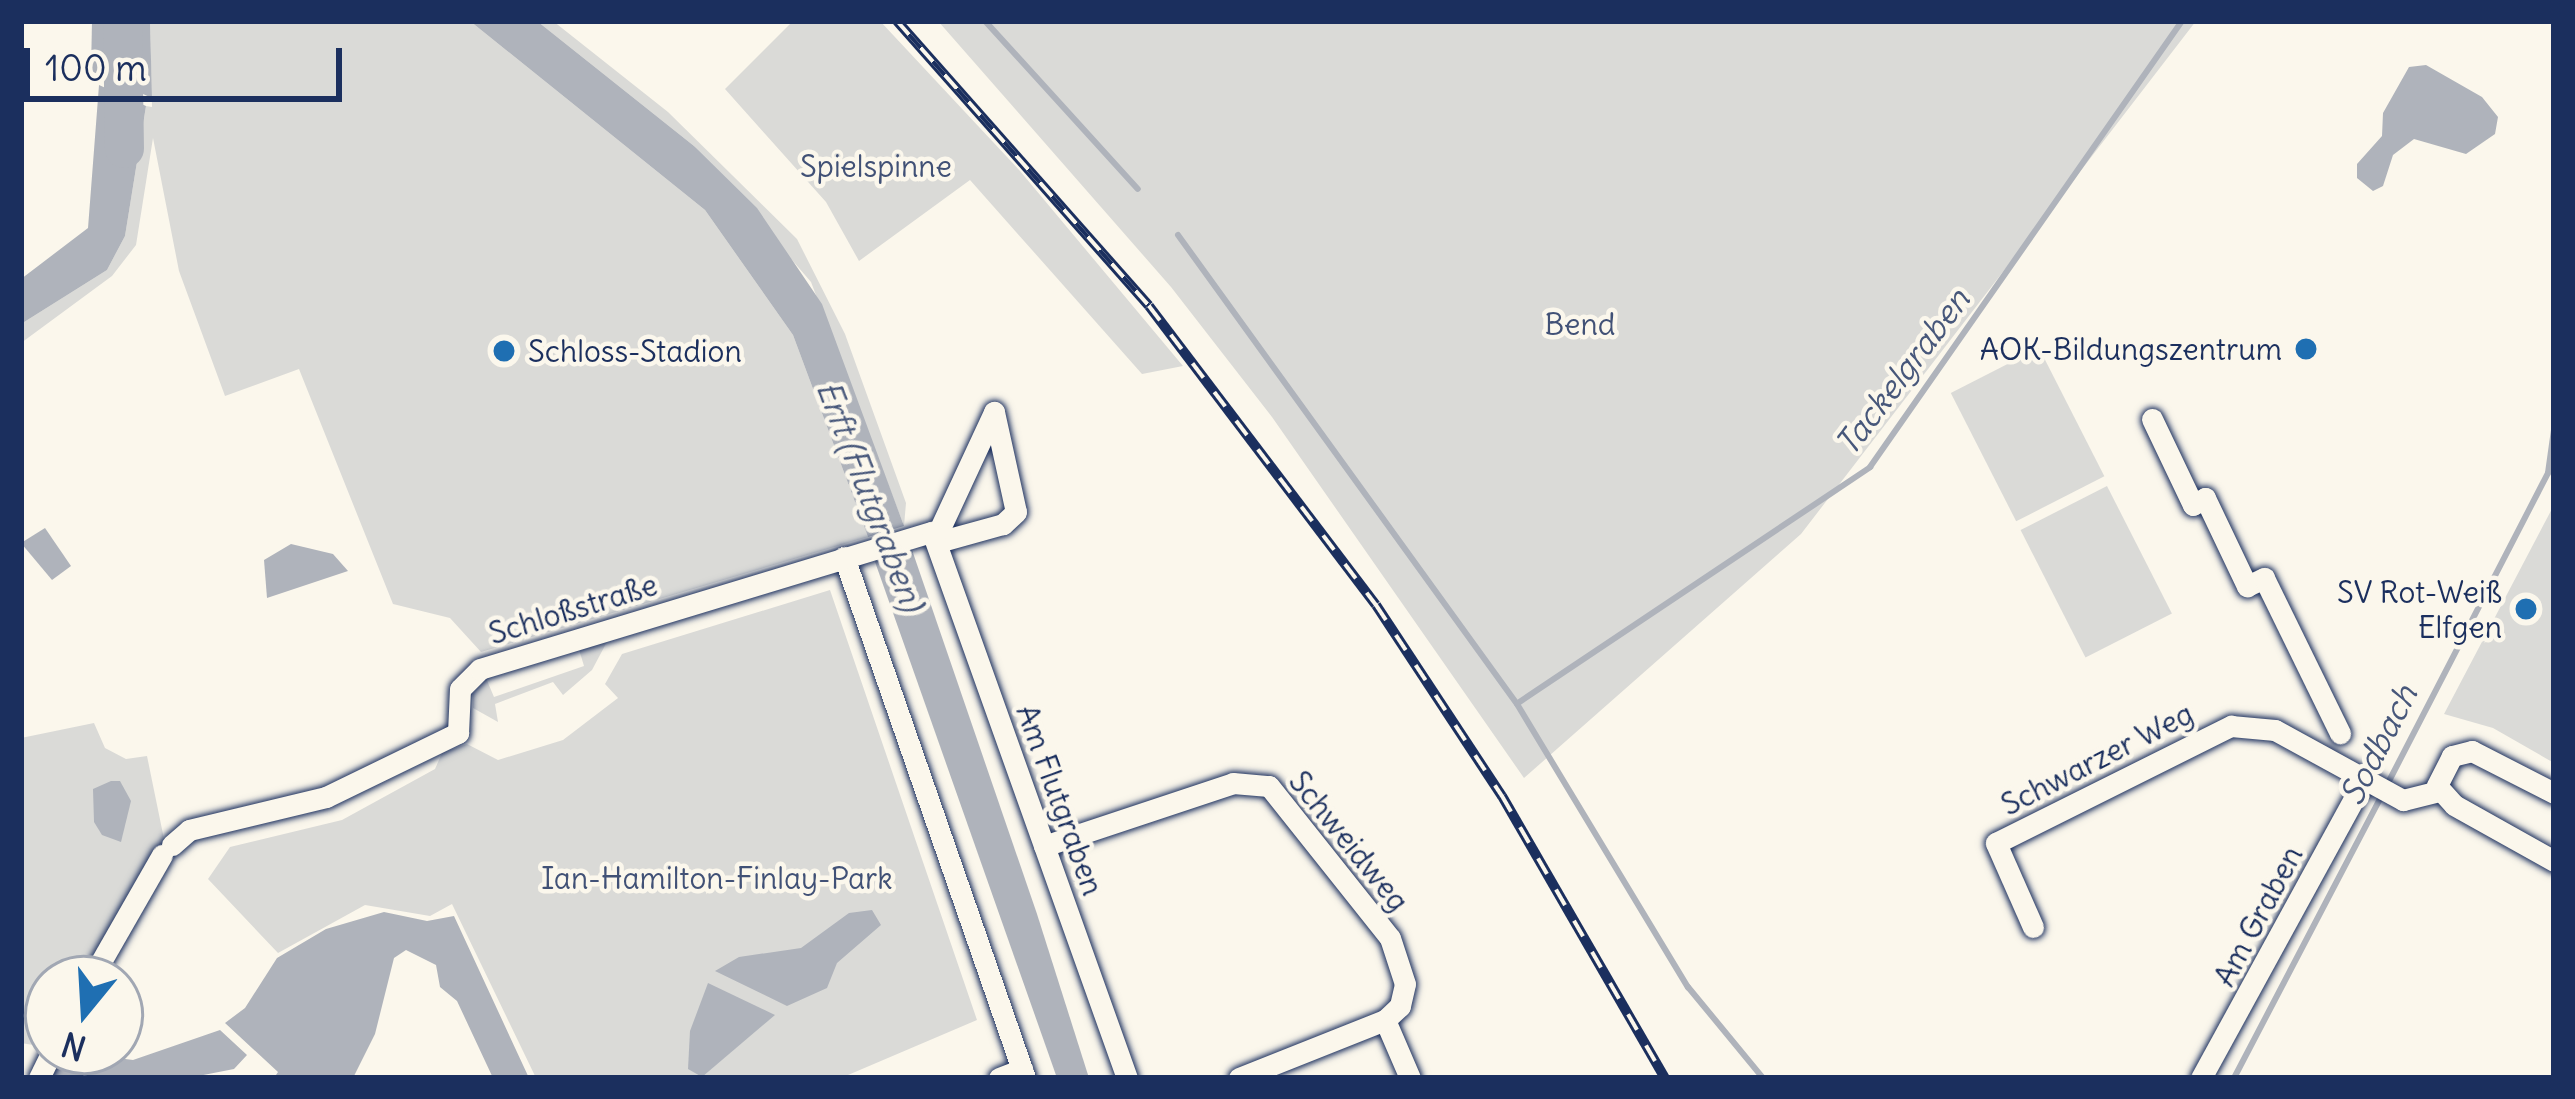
<!DOCTYPE html>
<meta charset="utf-8">
<style>
body{margin:0}
#map{position:relative;width:2575px;height:1099px;overflow:hidden;background:#fbf7ec;font-family:Delius,sans-serif}
div>[style]{position:absolute}
[style*='--x']{left:calc(var(--x)*1px);top:calc(var(--y)*1px);width:calc(var(--w)*1px);rotate:calc(var(--a)*1deg)}
.green>*{inset:0;background:#dadad7;transform-origin:0 0}
.water>*{inset:0;background:#afb3bb}
.stream>*{height:6px;margin:-3px;padding:0 3px;transform-origin:3px;border-radius:3px;background:#afb3bb}
.river>*{height:39px;margin:-19.5px;padding:0 19.5px;transform-origin:19.5px;border-radius:19.5px;background:#afb3bb}
.roads{filter:drop-shadow(0 0 3px #1b2f5e) drop-shadow(0 0 3px #1b2f5e)}
.street>*{height:21px;margin:-10.5px;padding:0 10.5px;transform-origin:10.5px;border-radius:10.5px;background:#fbf7ec}
.rail>*{height:10px;margin-top:-5px;transform-origin:0;background:repeating-linear-gradient(90deg,#fbf7ec 0 18px,#1b2f5e 0 36px);box-sizing:border-box;border-block:3px solid #1b2f5e}
.dots>*{width:33px;height:33px;translate:-50% -50%;box-sizing:border-box;border:6px solid #fbf7ec;border-radius:50%}
span{translate:-50% -50%;white-space:nowrap;text-align:center;line-height:1.15;-webkit-text-stroke:9px #fbf7ec;paint-order:stroke}
.park-label{font-size:30px;color:#415176}
.poi-label{font-size:30px;color:#1b2f5e}
.right{translate:-100% -50%;text-align:right}
.left{translate:0 -50%;text-align:left}
.street-label{font-size:30px;color:#1b2f5e}
.water-label{font-size:33px;color:#47577a;font-style:italic}
.frame{position:absolute;inset:0;border:24px solid #1b2f5e;pointer-events:none}
.north{position:absolute;left:24px;top:955px;width:120px;height:120px;box-sizing:border-box;background:#fbf7ec;border:3px solid #a1a7b3;border-radius:50%;rotate:198deg;font-size:33px;font-weight:700;line-height:48px;text-align:center;color:#1b2f5e}
.north::after{content:'';display:block;margin:auto;width:42px;height:54px;background:#1f6fb2;clip-path:polygon(50% 0,100% 100%,50% 72%,0 100%)}
.scale{position:absolute;left:24px;top:48px;width:318px;height:54px;box-sizing:border-box;border:6px solid #1b2f5e;border-top:0;padding-left:15px;font-size:36px;line-height:42px;white-space:nowrap;color:#1b2f5e;-webkit-text-stroke:9px #fbf7ec;paint-order:stroke}
</style>
<div id="map">
<div class="green">
<div style="clip-path:polygon(150px 21px,470px 21px,705px 210px,793px 335px,868px 537px,481px 652px,450px 618px,393px 604px,299px 369px,225px 396px,179px 271px,153px 138px,136px 245px,112px 276px,21px 343px,21px 324px,107px 270px,125px 236px,146px 106px,152px 107px)"></div>
<div style="clip-path:polygon(537px 21px,553px 21px,668px 112px,797px 239px,845px 334px,906px 503px,904px 526px,811px 282px,694px 146px)"></div>
<div style="clip-path:polygon(793px 21px,880px 21px,1020px 171px,1183px 366px,1142px 374px,970px 180px,859px 261px,826px 202px,725px 89px)"></div>
<div style="clip-path:polygon(938px 21px,2196px 21px,1801px 534px,1524px 778px,1272px 417px,1171px 287px)"></div>
<div style="left:2039px;top:348px;width:144px;height:99px;rotate:63deg"></div>
<div style="left:2107px;top:486px;width:143px;height:97px;rotate:63deg"></div>
<div style="clip-path:polygon(2554px 505px,2554px 763px,2493px 728px,2444px 714px)"></div>
<div style="clip-path:polygon(830px 590px,977px 1020px,841px 1078px,536px 1078px,452px 904px,430px 916px,365px 905px,278px 953px,208px 879px,230px 847px,342px 820px,435px 769px,442px 753px,467px 744px,498px 760px,563px 740px,618px 698px,605px 684px,622px 654px)"></div>
<div style="clip-path:polygon(609px 638px,592px 670px,563px 695px,553px 682px,495px 704px,498px 722px,473px 708px,473px 694px,486px 678px,494px 697px,584px 666px,578px 646px)"></div>
<div style="clip-path:polygon(94px 723px,105px 748px,126px 759px,147px 756px,164px 839px,79px 979px,48px 979px,45px 1047px,21px 1043px,21px 738px)"></div>
</div>
<div class="water">
<div style="clip-path:polygon(92px 21px,150px 21px,152px 98px,91px 71px)"></div>
<div style="clip-path:polygon(470px 21px,537px 21px,694px 146px,757px 208px,822px 304px,904px 526px,868px 537px,793px 335px,705px 210px)"></div>
<div style="clip-path:polygon(2426px 65px,2482px 97px,2498px 117px,2495px 134px,2466px 154px,2414px 139px,2393px 155px,2383px 186px,2373px 191px,2357px 178px,2357px 164px,2382px 136px,2383px 113px,2409px 67px)"></div>
<div style="clip-path:polygon(99px 85px,146px 106px,125px 236px,107px 270px,21px 324px,21px 279px,88px 228px)"></div>
<div style="clip-path:polygon(45px 528px,71px 566px,52px 580px,21px 543px)"></div>
<div style="clip-path:polygon(291px 544px,333px 554px,348px 571px,267px 598px,264px 560px)"></div>
<div style="clip-path:polygon(911px 547px,1037px 914px,1089px 1078px,1057px 1078px,874px 559px)"></div>
<div style="clip-path:polygon(111px 781px,120px 781px,131px 801px,121px 842px,102px 835px,94px 822px,93px 789px)"></div>
<div style="clip-path:polygon(872px 910px,881px 925px,837px 963px,827px 988px,787px 1006px,715px 971px,739px 957px,801px 948px,849px 913px)"></div>
<div style="clip-path:polygon(384px 912px,427px 921px,454px 916px,529px 1078px,493px 1078px,457px 1001px,440px 987px,436px 965px,406px 950px,394px 958px,375px 1034px,353px 1078px,274px 1078px,278px 1072px,225px 1023px,245px 1008px,277px 958px,326px 929px)"></div>
<div style="clip-path:polygon(708px 983px,775px 1015px,702px 1077px,688px 1069px,690px 1031px)"></div>
<div style="clip-path:polygon(220px 1030px,247px 1055px,234px 1069px,188px 1078px,50px 1078px,64px 1051px,133px 1060px)"></div>
</div>
<div class="stream">
<div style="--x:985;--y:21;--w:227;--a:47.7"></div>
<div style="--x:1178;--y:235;--w:579;--a:54.14"></div>
<div style="--x:1517;--y:704;--w:331;--a:58.9"></div>
<div style="--x:1688;--y:987;--w:118;--a:50.5"></div>
<div style="--x:1518;--y:703;--w:424;--a:-33.8"></div>
<div style="--x:1870;--y:467;--w:544;--a:-55.03"></div>
<div style="--x:2388;--y:783;--w:349;--a:-62.7"></div>
<div style="--x:2548;--y:473;--w:43;--a:-82.1"></div>
<div style="--x:2234;--y:1078;--w:319;--a:-62.4"></div>
</div>
<div class="river">
<div style="--x:122;--y:21;--w:127;--a:89.1"></div>
</div>
<div class="roads">
<div class="street">
<div style="--x:2152;--y:419;--w:95;--a:64.5"></div>
<div style="--x:2193;--y:505;--w:14;--a:-30"></div>
<div style="--x:2205;--y:498;--w:98;--a:64.5"></div>
<div style="--x:2247;--y:586;--w:19;--a:-25"></div>
<div style="--x:2264;--y:578;--w:173;--a:63.9"></div>
<div style="--x:936;--y:537;--w:138;--a:-65.1"></div>
<div style="--x:994;--y:412;--w:102;--a:77.6"></div>
<div style="--x:1016;--y:512;--w:18;--a:137"></div>
<div style="--x:1003;--y:524;--w:67;--a:164.5"></div>
<div style="--x:844;--y:557;--w:552;--a:70.84"></div>
<div style="--x:2554;--y:793;--w:92;--a:-152.9"></div>
<div style="--x:2472;--y:751;--w:21;--a:166"></div>
<div style="--x:2452;--y:756;--w:34;--a:117"></div>
<div style="--x:2437;--y:786;--w:25;--a:48"></div>
<div style="--x:2454;--y:805;--w:115;--a:29.2"></div>
<div style="--x:172;--y:845;--w:23;--a:-41"></div>
<div style="--x:189;--y:830;--w:141;--a:-13.5"></div>
<div style="--x:326;--y:797;--w:147;--a:-25.9"></div>
<div style="--x:458;--y:733;--w:44;--a:-87.4"></div>
<div style="--x:460;--y:689;--w:28;--a:-45"></div>
<div style="--x:480;--y:669;--w:472;--a:-16.9"></div>
<div style="--x:932;--y:532;--w:580;--a:70.35"></div>
<div style="--x:1044;--y:846;--w:199;--a:-18.4"></div>
<div style="--x:1233;--y:783;--w:36;--a:5"></div>
<div style="--x:1269;--y:786;--w:194;--a:51.5"></div>
<div style="--x:1390;--y:938;--w:48;--a:71.9"></div>
<div style="--x:1405;--y:984;--w:23;--a:103"></div>
<div style="--x:1400;--y:1006;--w:21;--a:137"></div>
<div style="--x:1385;--y:1020;--w:63;--a:66.7"></div>
<div style="--x:2033;--y:927;--w:92;--a:-113.8"></div>
<div style="--x:1996;--y:843;--w:263;--a:-26.5"></div>
<div style="--x:2231;--y:726;--w:44;--a:5.2"></div>
<div style="--x:2275;--y:730;--w:146;--a:28.7"></div>
<div style="--x:2403;--y:800;--w:36;--a:-14"></div>
<div style="--x:91;--y:979;--w:143;--a:-60.2"></div>
<div style="--x:39;--y:1078;--w:30;--a:-64"></div>
<div style="--x:999;--y:1078;--w:25;--a:-21"></div>
<div style="--x:1239;--y:1078;--w:157;--a:-21.7"></div>
<div style="--x:2201;--y:1078;--w:340;--a:-61.3"></div>
</div>
</div>
<div class="rail">
<div style="--x:897;--y:21;--w:380;--a:48.5"></div>
<div style="--x:1149;--y:306;--w:375;--a:52.8"></div>
<div style="--x:1376;--y:605;--w:229;--a:56.6"></div>
<div style="--x:1502;--y:796;--w:326;--a:60"></div>
</div>
<div class="dots">
<div style="left:2306px;top:349px;background:#1f6fb2"></div>
<div style="left:504px;top:351px;background:#1f6fb2"></div>
<div style="left:2526px;top:609px;background:#1f6fb2"></div>
</div>
<div class="park-label">
<span style="left:876px;top:166px">Spielspinne</span>
<span style="left:1580px;top:324px">Bend</span>
<span style="left:717px;top:878px">Ian-Hamilton-Finlay-Park</span>
</div>
<div class="poi-label">
<span class="right" style="left:2282px;top:349px">AOK-Bildungszentrum</span>
<span class="left" style="left:528px;top:351px">Schloss-Stadion</span>
<span class="right" style="left:2502px;top:609px">SV Rot-Weiß<br>Elfgen</span>
</div>
<div class="street-label">
<span style="left:573px;top:609px;rotate:-17deg">Schloßstraße</span>
<span style="left:2097px;top:759px;rotate:-27deg">Schwarzer Weg</span>
<span style="left:1060px;top:800px;rotate:70deg">Am Flutgraben</span>
<span style="left:1349px;top:841px;rotate:51deg">Schweidweg</span>
<span style="left:2258px;top:916px;rotate:-62deg">Am Graben</span>
</div>
<div class="water-label">
<span style="left:1903px;top:372px;rotate:-53deg">Tackelgraben</span>
<span style="left:870px;top:496px;rotate:69deg">Erft (Flutgraben)</span>
<span style="left:2379px;top:745px;rotate:-63deg">Sodbach</span>
</div>
<div class="frame"></div>
<div class="north">N</div>
<div class="scale">100 m</div>
</div>
